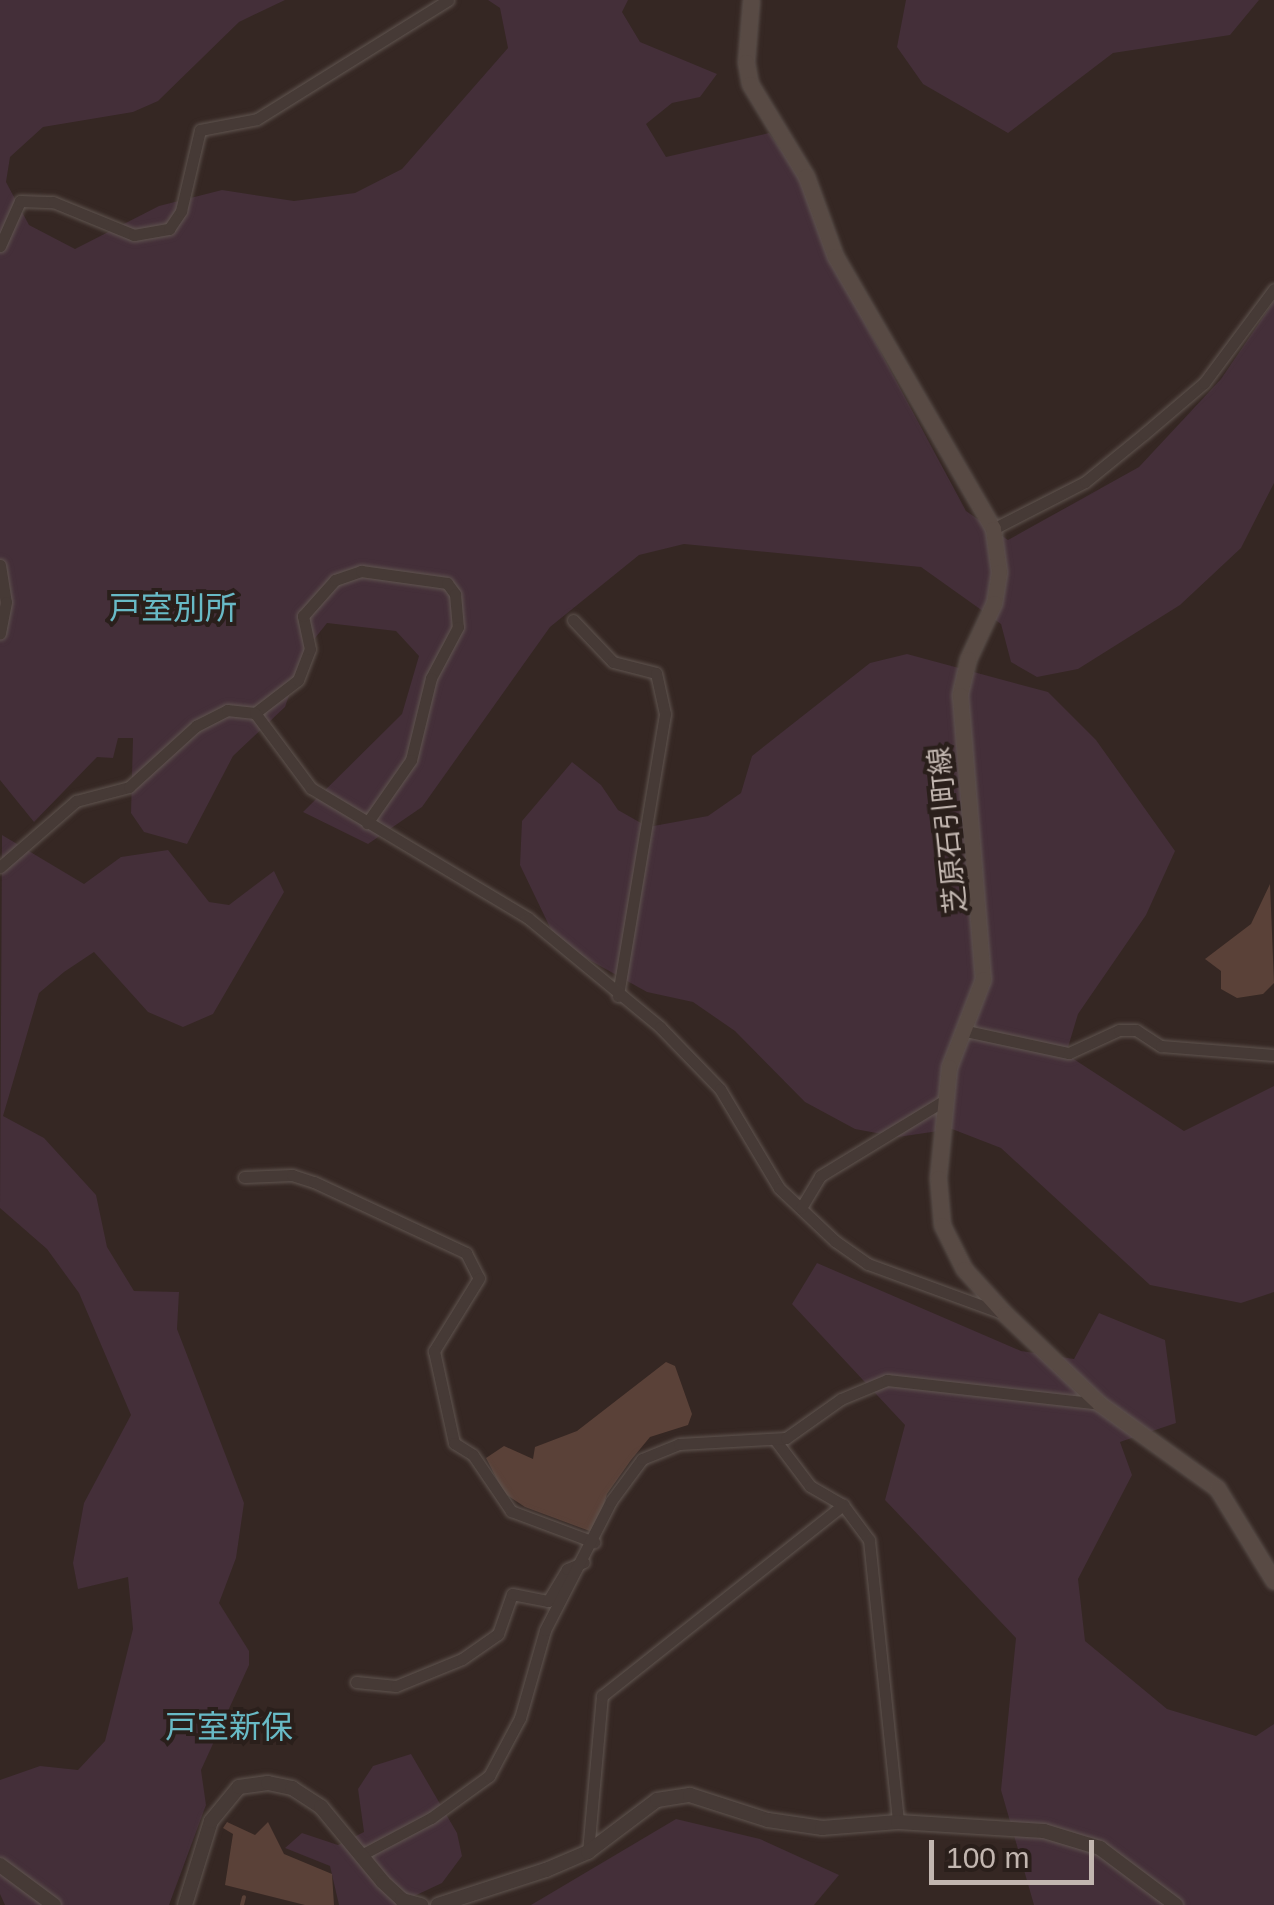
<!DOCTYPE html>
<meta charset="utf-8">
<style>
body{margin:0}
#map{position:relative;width:1274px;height:1905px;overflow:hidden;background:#352723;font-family:Arial,"Noto Sans JP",sans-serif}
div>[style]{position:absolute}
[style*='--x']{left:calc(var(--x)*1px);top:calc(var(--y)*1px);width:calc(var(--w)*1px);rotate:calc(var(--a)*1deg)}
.green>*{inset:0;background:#442f39}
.water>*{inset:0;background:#5a4138}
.stream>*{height:4px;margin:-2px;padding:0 2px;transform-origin:2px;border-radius:2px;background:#5a4138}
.roads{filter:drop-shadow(0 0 2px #605550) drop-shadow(0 0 2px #605550)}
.minor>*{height:11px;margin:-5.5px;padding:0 5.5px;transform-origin:5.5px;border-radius:5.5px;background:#463a36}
.tertiary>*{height:14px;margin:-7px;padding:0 7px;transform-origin:7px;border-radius:7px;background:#463a36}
.secondary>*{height:15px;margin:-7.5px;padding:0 7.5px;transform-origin:7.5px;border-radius:7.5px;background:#584a44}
span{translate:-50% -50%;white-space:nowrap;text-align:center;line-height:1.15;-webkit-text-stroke:8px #2a1f1b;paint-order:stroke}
.street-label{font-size:28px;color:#c2b6b0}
.quarter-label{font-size:32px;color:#68bac6}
.scale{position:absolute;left:929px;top:1840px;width:165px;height:45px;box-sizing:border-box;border:5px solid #c2b6b0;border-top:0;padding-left:12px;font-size:30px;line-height:35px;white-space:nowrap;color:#c2b6b0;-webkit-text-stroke:8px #2a1f1b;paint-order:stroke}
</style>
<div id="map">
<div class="green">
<div style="clip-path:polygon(0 0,285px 0,239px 22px,158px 101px,133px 112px,43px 127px,10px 157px,6px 182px,29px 225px,75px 249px,159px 206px,222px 190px,294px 201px,355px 193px,402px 169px,508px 48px,500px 8px,488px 0,628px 0,622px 12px,640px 42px,717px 74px,700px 97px,672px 103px,646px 124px,666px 157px,769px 133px,822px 207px,864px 321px,966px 511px,1008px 540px,1139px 467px,1221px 379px,1274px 301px,1274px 483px,1241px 548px,1180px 605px,1078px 669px,1037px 677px,1011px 662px,1001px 624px,921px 567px,684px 544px,639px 555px,550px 627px,422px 807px,368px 844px,303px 812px,402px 714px,419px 656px,396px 631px,327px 623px,304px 652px,285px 707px,233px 756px,187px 844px,144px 832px,131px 813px,133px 738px,118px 738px,113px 758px,97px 757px,34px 822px,0 780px)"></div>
<div style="clip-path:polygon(906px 0,1259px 0,1230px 35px,1113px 53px,1008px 133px,923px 84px,897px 47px)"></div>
<div style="clip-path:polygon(907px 654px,1048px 692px,1096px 740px,1175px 851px,1146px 915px,1078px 1014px,1066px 1054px,1184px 1131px,1274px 1086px,1274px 1292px,1241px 1303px,1150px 1285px,1001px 1148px,952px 1129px,898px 1137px,855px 1129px,805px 1102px,735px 1031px,693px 1002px,647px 992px,557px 942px,520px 865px,522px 821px,572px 762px,601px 785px,618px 810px,648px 827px,708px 816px,741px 793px,752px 756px,870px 663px)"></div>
<div style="clip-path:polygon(2px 835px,84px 884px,121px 857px,168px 850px,209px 902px,229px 905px,274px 871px,284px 892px,213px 1014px,183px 1027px,148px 1012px,94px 952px,64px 972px,39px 993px,3px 1116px,44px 1138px,96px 1195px,107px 1247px,134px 1291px,179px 1292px,177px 1329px,244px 1503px,236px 1558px,219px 1603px,249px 1651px,249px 1665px,201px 1770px,206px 1805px,169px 1905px,5px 1905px,0 1894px,0 1780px,40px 1766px,78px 1770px,105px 1741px,133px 1629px,128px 1577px,78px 1589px,73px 1563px,84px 1503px,131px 1415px,79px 1293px,47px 1249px,0 1208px)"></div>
<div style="clip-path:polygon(817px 1263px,1021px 1351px,1074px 1359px,1099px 1313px,1165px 1340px,1176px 1423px,1120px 1442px,1132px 1475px,1078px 1579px,1085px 1641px,1167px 1709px,1256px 1736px,1274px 1724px,1274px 1905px,1034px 1905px,1001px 1790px,1016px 1638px,885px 1500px,905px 1425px,792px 1304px)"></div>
<div style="clip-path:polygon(411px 1754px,457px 1833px,462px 1856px,442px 1883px,395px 1905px,339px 1905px,330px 1866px,285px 1848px,302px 1833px,338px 1845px,364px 1832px,358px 1789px,373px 1766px)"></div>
<div style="clip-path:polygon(676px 1819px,760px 1839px,839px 1875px,814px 1905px,531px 1905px)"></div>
</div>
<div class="water">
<div style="clip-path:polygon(1270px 884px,1274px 983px,1263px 994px,1237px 998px,1221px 989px,1221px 971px,1205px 959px,1251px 924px)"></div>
<div style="clip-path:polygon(666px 1362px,675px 1366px,692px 1414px,688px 1425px,650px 1437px,631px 1460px,607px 1494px,595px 1533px,525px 1507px,504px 1493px,486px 1458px,504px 1446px,533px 1459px,535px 1447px,577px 1431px)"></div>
<div style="clip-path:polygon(227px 1822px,255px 1835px,268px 1822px,284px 1854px,332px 1874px,334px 1905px,305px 1905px,225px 1885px,233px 1834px,223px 1828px)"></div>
</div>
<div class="stream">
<div style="--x:242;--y:1905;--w:8;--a:-76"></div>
</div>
<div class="roads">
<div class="minor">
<div style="--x:0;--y:246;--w:49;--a:-66"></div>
<div style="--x:20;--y:201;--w:33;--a:2"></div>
<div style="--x:53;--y:202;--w:87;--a:22.2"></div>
<div style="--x:134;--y:235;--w:36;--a:-10"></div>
<div style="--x:169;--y:229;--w:22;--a:-56"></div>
<div style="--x:181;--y:211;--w:83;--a:-76.8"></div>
<div style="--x:200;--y:130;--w:58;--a:-10.9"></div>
<div style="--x:257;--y:119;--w:225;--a:-31.9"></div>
<div style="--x:993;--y:529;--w:103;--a:-27.1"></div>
<div style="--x:1085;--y:482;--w:76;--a:-39.1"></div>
<div style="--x:1144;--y:434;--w:79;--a:-40.4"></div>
<div style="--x:1204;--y:383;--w:117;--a:-53.3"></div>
<div style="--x:0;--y:565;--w:37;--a:81"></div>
<div style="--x:6;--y:602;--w:32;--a:101"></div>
<div style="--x:573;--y:620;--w:58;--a:46.4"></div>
<div style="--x:613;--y:662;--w:44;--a:14.3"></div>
<div style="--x:656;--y:673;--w:42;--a:77.6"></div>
<div style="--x:665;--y:714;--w:286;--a:99.5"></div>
<div style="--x:255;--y:713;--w:54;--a:-37.5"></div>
<div style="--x:298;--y:680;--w:33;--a:-69"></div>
<div style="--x:310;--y:649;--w:34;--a:-102"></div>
<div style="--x:303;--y:616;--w:48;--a:-48.4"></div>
<div style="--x:335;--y:580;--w:28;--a:-19"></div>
<div style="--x:361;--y:571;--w:87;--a:7.9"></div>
<div style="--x:447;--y:583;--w:14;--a:54"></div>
<div style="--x:455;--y:594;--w:33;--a:85"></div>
<div style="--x:458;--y:627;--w:58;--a:117.9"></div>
<div style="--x:431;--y:678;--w:84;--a:103.7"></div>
<div style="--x:411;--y:760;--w:77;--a:124.9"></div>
<div style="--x:0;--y:867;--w:101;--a:-41"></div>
<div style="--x:76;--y:801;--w:55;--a:-14.8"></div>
<div style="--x:129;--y:787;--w:91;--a:-42.3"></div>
<div style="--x:196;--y:726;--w:35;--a:-27"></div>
<div style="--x:227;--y:710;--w:28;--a:6"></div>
<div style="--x:255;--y:713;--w:94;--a:53.3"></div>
<div style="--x:311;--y:788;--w:253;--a:30.9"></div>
<div style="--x:528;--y:918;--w:171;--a:39.5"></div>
<div style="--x:660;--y:1027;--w:86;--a:45.9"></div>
<div style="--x:720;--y:1089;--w:115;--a:59.2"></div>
<div style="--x:779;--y:1188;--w:77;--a:43.4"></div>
<div style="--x:835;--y:1241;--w:40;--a:34.9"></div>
<div style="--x:868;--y:1264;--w:146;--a:20.1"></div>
<div style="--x:966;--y:1031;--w:105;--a:12.1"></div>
<div style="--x:1069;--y:1053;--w:55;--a:-24.7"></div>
<div style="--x:1119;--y:1030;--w:17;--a:0"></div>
<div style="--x:1136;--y:1030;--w:30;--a:33"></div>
<div style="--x:1161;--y:1046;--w:113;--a:4.6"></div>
<div style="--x:244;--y:1177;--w:48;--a:-2.4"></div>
<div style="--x:292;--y:1175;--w:23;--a:18"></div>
<div style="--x:314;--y:1182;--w:168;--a:25"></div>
<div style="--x:466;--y:1253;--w:28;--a:63"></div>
<div style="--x:479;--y:1278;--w:86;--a:121.7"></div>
<div style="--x:434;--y:1351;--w:94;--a:77.7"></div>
<div style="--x:454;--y:1443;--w:22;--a:32"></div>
<div style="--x:473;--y:1455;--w:68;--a:55.8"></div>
<div style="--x:511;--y:1511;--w:89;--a:20.5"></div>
<div style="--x:801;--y:1208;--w:37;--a:-59"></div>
<div style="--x:820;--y:1176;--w:146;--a:-31.3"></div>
<div style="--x:776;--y:1441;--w:56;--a:52.9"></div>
<div style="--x:810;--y:1486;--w:38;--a:30"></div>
<div style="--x:843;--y:1505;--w:44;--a:53.4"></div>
<div style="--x:869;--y:1540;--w:283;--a:84.1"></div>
<div style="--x:356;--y:1682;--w:40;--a:5.7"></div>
<div style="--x:396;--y:1686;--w:71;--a:-22.2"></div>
<div style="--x:462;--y:1659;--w:44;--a:-34.8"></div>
<div style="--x:498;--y:1634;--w:42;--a:-70.7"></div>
<div style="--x:512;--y:1594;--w:37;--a:11"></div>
<div style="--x:548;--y:1601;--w:37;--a:-59"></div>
<div style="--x:567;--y:1569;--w:18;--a:-22"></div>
<div style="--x:588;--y:1852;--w:157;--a:-84.9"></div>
<div style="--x:602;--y:1696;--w:308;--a:-38.4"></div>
<div style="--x:363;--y:1854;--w:77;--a:-27.9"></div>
<div style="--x:431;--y:1818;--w:72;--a:-35.9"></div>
<div style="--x:489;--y:1776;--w:66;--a:-61.9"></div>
<div style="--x:520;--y:1718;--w:91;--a:-74.1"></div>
<div style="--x:545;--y:1630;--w:145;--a:-62.9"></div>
<div style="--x:611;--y:1501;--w:52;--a:-53.6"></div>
<div style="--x:642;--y:1459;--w:40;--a:-22"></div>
<div style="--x:679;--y:1444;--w:107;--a:-3.2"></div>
<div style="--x:786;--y:1438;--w:67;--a:-35.3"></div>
<div style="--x:841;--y:1399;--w:50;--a:-22.4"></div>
<div style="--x:887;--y:1380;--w:214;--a:6.4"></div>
</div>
<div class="tertiary">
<div style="--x:0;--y:1865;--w:67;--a:36.5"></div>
<div style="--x:185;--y:1905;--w:88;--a:-72.8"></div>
<div style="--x:211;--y:1821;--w:44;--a:-50.5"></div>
<div style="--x:239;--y:1787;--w:29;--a:-8"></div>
<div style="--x:268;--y:1783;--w:25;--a:12"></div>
<div style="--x:292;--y:1788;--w:35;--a:33"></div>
<div style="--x:321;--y:1807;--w:97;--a:50.4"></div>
<div style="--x:383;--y:1882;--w:26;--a:43"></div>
<div style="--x:402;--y:1900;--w:20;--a:15"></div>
<div style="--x:438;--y:1905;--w:114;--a:-18"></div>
<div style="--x:546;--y:1870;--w:46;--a:-23.2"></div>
<div style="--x:588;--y:1852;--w:86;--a:-37"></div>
<div style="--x:657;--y:1800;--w:33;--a:-9"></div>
<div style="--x:690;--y:1795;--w:82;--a:17.8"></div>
<div style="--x:768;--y:1820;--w:55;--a:8.4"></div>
<div style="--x:822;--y:1828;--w:76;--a:-4.5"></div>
<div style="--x:898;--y:1822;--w:146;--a:3.5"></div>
<div style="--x:1044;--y:1831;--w:59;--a:16.9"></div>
<div style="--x:1100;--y:1848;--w:95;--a:36.9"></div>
</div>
<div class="secondary">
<div style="--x:751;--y:0;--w:62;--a:94.6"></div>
<div style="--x:746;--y:62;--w:22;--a:80"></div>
<div style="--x:750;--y:84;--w:108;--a:58.7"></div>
<div style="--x:806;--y:176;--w:85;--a:70.1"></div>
<div style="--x:835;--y:256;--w:315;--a:59.9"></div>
<div style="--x:993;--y:529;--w:43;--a:82.1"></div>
<div style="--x:999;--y:572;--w:31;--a:99"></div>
<div style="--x:994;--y:603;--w:62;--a:114.9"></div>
<div style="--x:968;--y:659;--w:37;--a:103"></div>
<div style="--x:960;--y:695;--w:285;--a:85.4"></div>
<div style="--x:983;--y:979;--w:94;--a:111.1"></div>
<div style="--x:949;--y:1067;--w:112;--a:95.7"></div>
<div style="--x:938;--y:1178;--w:47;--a:85.1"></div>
<div style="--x:942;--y:1225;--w:49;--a:63.4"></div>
<div style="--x:964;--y:1269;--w:61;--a:47.7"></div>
<div style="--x:1005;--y:1314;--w:131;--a:43.5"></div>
<div style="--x:1100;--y:1404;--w:144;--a:35.7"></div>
<div style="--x:1217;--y:1488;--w:109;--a:58.5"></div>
</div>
</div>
<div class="street-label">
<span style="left:948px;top:830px;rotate:-96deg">芝原石引町線</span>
</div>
<div class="quarter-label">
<span style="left:173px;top:608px">戸室別所</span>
<span style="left:229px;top:1727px">戸室新保</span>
</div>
<div class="scale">100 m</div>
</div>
